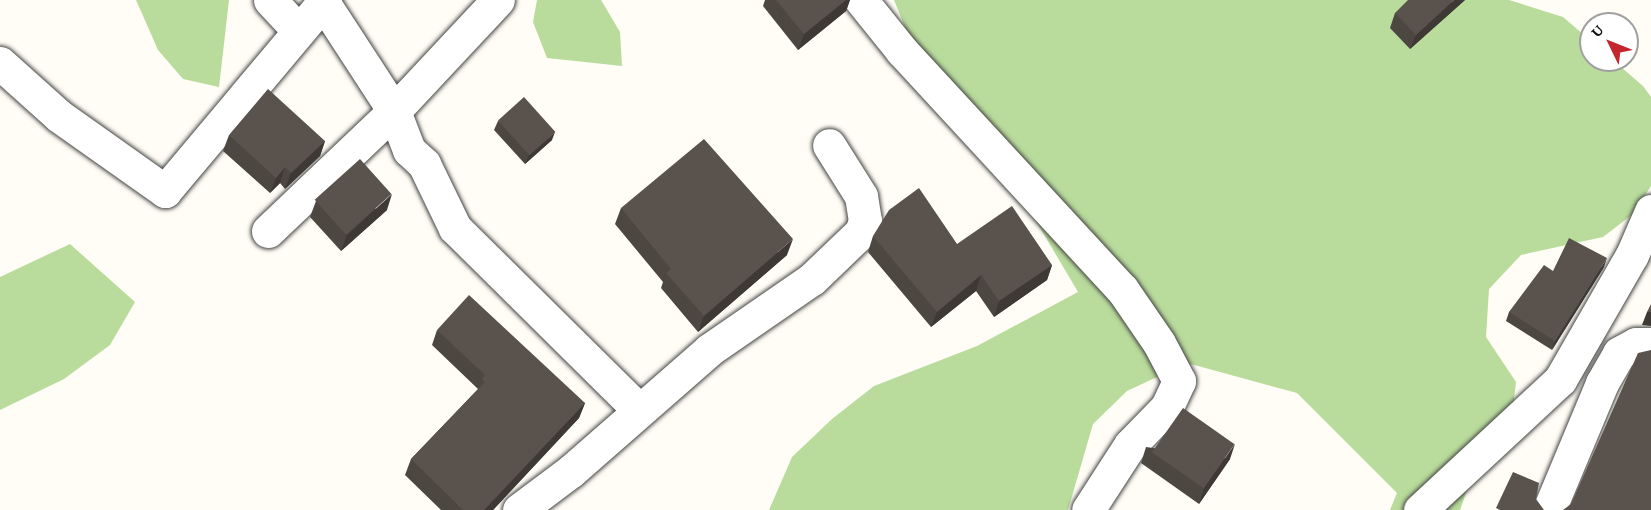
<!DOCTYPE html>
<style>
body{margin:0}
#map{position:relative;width:1651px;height:510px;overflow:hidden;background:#fffdf5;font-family:"Crimson Pro",serif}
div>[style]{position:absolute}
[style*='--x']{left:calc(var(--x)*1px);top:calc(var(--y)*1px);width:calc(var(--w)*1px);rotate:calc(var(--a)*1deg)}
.forest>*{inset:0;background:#b9dc9c}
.roads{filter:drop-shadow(0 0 2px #444) drop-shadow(0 0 2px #444)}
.street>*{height:33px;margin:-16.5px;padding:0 16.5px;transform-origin:16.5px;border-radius:16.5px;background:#fff}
.wall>*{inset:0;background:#4d4742}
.shaded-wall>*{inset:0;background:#3f3936}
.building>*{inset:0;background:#5a524d;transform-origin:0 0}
span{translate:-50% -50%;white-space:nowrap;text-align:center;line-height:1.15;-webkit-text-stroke:6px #fff;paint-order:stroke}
.north{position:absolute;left:1579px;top:12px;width:60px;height:60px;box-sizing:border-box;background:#fff;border:2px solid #a0a0a0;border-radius:50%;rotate:313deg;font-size:16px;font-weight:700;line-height:24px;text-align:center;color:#111}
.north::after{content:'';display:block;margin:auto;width:21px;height:27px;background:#c4262e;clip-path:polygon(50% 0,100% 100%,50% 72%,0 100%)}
</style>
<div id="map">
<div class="forest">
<div style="clip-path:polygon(136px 0,229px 0,219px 87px,183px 79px,158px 50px)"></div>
<div style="clip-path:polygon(537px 0,601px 0,620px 32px,622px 66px,547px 58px,533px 22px)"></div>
<div style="clip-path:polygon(894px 0,1509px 0,1563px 17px,1591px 41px,1591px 60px,1613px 60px,1643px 86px,1651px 97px,1651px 186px,1633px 214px,1603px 237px,1521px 255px,1489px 289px,1486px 337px,1516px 382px,1510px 432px,1476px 464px,1460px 510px,1390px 510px,1397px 493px,1297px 393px,1187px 363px,1127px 391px,1093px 424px,1068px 510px,769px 510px,792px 457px,832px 419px,874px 386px,977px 346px,1078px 292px,978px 123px,916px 54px)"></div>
<div style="clip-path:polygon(70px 244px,135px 302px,110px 345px,64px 379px,0 410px,0 277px)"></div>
</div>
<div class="roads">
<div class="street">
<div style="--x:270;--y:0;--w:40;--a:47"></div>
<div style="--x:861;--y:0;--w:65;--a:51.2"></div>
<div style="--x:902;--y:51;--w:324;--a:47.3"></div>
<div style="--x:1122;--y:289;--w:65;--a:55.6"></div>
<div style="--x:1159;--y:343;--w:43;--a:62.2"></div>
<div style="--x:1179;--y:381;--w:29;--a:115"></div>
<div style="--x:1167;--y:407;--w:53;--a:134.2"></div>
<div style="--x:1130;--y:445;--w:77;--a:122.9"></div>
<div style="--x:323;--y:2;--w:130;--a:56.9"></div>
<div style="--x:394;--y:111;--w:42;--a:69"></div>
<div style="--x:409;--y:150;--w:21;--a:43"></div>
<div style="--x:424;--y:164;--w:71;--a:64.2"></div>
<div style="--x:455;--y:228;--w:259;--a:44.7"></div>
<div style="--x:0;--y:63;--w:79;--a:41.9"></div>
<div style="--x:59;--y:116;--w:130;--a:35.3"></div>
<div style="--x:165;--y:191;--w:249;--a:-50"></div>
<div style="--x:268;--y:231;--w:174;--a:-43.6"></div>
<div style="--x:394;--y:111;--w:152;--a:-46.9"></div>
<div style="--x:519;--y:510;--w:65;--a:-36.9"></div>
<div style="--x:571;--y:471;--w:184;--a:-41.2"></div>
<div style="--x:709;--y:350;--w:125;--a:-34.6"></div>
<div style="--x:812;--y:279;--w:68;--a:-43.8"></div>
<div style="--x:861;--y:232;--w:12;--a:-70"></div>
<div style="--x:865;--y:221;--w:25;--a:-99"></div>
<div style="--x:861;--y:196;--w:60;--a:-122.1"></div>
<div style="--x:1420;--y:510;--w:191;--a:-42.9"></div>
<div style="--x:1560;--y:380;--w:144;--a:-60.1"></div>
<div style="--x:1632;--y:255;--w:48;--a:-66.6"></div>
<div style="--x:1549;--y:510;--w:138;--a:-67.3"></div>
<div style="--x:1602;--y:383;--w:34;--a:-60"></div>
<div style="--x:1619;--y:353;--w:19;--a:-28"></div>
<div style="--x:1636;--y:344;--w:15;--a:0"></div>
</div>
</div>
<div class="wall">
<div style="clip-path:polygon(765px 0,850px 0,846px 11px,798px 50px,763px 6px)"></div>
<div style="clip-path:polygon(1465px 0,1410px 49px,1390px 28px,1395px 13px)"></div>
<div style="clip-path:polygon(498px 121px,552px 140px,525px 164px,494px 130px)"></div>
<div style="clip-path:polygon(229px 135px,325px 141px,320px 156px,285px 189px,280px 183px,270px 193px,223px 151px)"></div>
<div style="clip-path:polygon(316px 201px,387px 210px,341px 251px,310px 217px)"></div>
<div style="clip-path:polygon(621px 208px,787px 255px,698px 332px,661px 288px,663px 282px,615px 224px)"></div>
<div style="clip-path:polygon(873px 236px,957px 244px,1052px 265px,1047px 280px,994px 317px,976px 291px,931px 327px,868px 252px)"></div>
<div style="clip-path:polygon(1604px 267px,1552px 350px,1506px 321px,1509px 312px,1553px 271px)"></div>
<div style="clip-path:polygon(437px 330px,585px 403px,579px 418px,493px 510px,441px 510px,405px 475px,411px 459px,478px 389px,432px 345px)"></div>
<div style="clip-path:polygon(1146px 447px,1230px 459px,1199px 504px,1141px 463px)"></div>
</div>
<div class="shaded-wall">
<div style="clip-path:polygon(846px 0,850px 0,846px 11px,798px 50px,804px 34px)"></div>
<div style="clip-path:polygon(1454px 0,1465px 0,1410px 49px,1416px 35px)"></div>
<div style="clip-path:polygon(555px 132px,552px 140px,525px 164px,529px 155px)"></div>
<div style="clip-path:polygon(325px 141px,320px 156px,285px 189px,291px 173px)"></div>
<div style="clip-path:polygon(285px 167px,280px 183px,270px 193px,276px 178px)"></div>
<div style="clip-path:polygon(392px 194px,387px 210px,341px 251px,347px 235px)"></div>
<div style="clip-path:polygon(793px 239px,787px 255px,698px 332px,704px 316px)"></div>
<div style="clip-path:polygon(1607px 258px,1604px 267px,1552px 350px,1555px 341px)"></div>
<div style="clip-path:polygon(1052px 265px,1047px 280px,994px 317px,999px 301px)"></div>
<div style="clip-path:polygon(981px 275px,976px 291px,931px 327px,937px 312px)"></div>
<div style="clip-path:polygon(1647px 312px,1651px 312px,1651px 326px,1642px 325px)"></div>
<div style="clip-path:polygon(585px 403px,579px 418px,493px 510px,484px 510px)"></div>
<div style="clip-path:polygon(1235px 444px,1230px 459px,1199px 504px,1204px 488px)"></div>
</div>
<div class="building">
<div style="clip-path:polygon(776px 0,846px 0,804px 34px)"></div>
<div style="clip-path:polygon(1408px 0,1454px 0,1416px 35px,1395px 13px)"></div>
<div style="clip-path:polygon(268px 89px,325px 141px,291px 173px,285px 167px,276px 178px,229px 135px)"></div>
<div style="left:524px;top:97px;width:47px;height:35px;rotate:48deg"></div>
<div style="clip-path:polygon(704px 139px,793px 239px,704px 316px,666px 273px,671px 269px,621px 208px)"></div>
<div style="left:360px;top:159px;width:47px;height:61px;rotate:48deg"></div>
<div style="clip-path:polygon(919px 188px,957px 244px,1012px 206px,1052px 265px,999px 301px,981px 275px,937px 312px,873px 236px,889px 210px)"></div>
<div style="clip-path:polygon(1569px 238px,1607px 258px,1555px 341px,1509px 312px,1544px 265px,1553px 271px)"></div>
<div style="clip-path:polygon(469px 295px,585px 403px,484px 510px,463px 510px,411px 459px,485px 382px,482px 379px,485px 375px,437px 330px)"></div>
<div style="clip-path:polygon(1651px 304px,1651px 312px,1647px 312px)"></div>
<div style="clip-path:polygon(1651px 350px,1651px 510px,1563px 510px,1571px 504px,1638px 353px)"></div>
<div style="left:1183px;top:408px;width:63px;height:54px;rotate:35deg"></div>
<div style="clip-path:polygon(1513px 472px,1539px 483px,1536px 499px,1544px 510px,1500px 510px,1496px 508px)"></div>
</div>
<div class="north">U</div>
</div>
